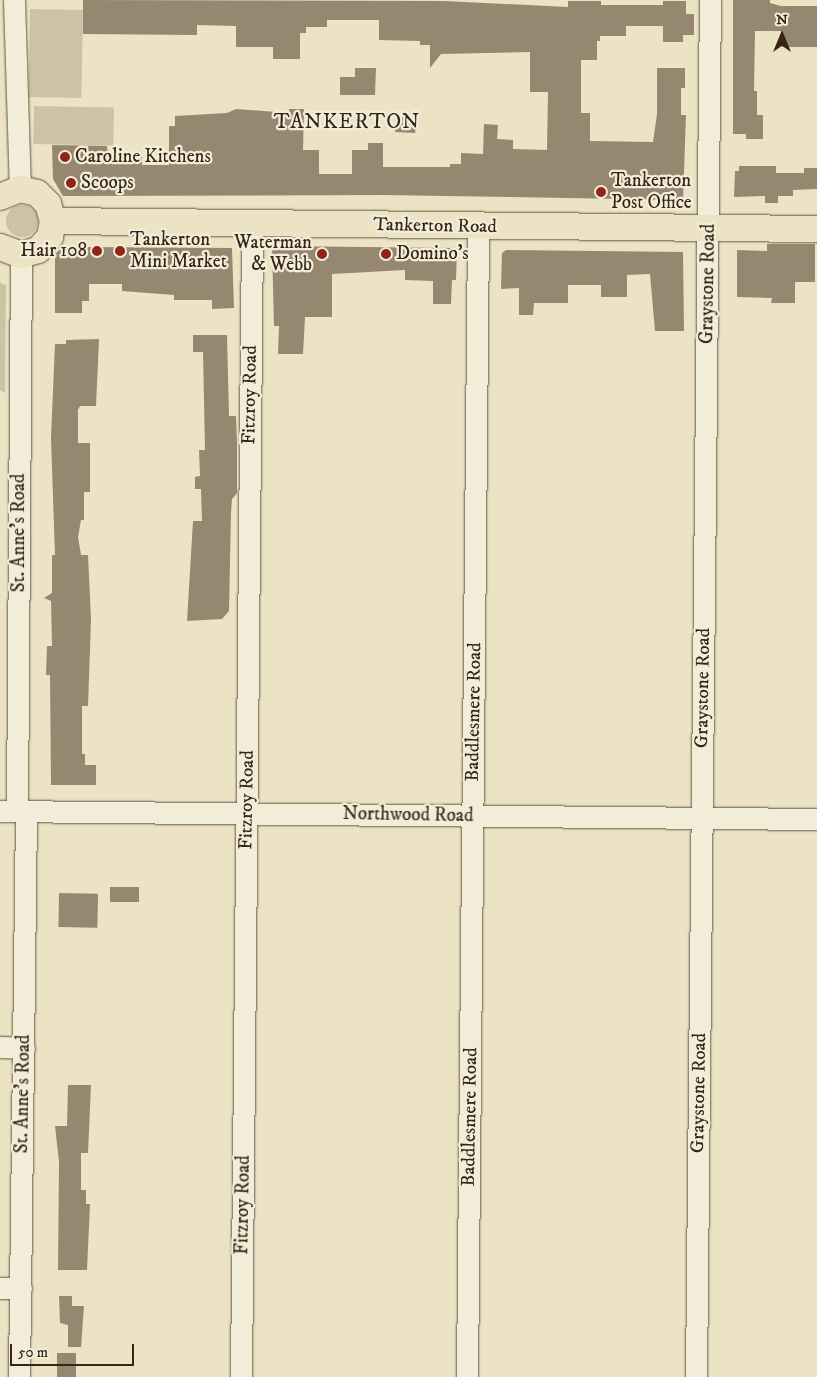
<!DOCTYPE html>
<style>
body{margin:0}
#map{position:relative;width:817px;height:1377px;overflow:hidden;background:#ebe3c4;font-family:"IM FELL DW Pica",serif}
div>[style]{position:absolute}
[style*='--x']{left:calc(var(--x)*1px);top:calc(var(--y)*1px);width:calc(var(--w)*1px);rotate:calc(var(--a)*1deg)}
.green>*{inset:0;background:#ccc3a6;transform-origin:0 0}
.round{border-radius:50%}
.building>*{inset:0;background:#958770;transform-origin:0 0}
.roads{filter:drop-shadow(0 0 1px #645442) drop-shadow(0 0 1px #645442)}
.minor>*{height:21px;margin:-10.5px;padding:0 10.5px;transform-origin:10.5px;border-radius:10.5px;background:#f2edd9}
.major>*{height:26px;margin:-13px;padding:0 13px;transform-origin:13px;border-radius:13px;background:#ebe3c4}
.dots>*{width:14px;height:14px;translate:-50% -50%;box-sizing:border-box;border:2px solid #f2edd9;border-radius:50%}
span{translate:-50% -50%;white-space:nowrap;text-align:center;line-height:1.15;-webkit-text-stroke:4.5px #f2edd9;paint-order:stroke}
.poi-label{font-size:19px;color:#372416}
.left{translate:0 -50%;text-align:left}
.right{translate:-100% -50%;text-align:right}
.street-label{font-size:19px;color:#372416}
.quarter-label{font-size:21px;color:#372416;letter-spacing:1px}
.north{position:absolute;left:757px;top:10px;width:50px;height:50px;-webkit-text-stroke:4px #f2edd9;paint-order:stroke;rotate:0deg;font-size:14px;font-weight:700;line-height:20px;text-align:center;color:#372416}
.north::after{content:'';display:block;margin:auto;width:18px;height:22px;background:#372416;clip-path:polygon(50% 0,100% 100%,50% 72%,0 100%)}
.scale{position:absolute;left:10px;top:1344px;width:124px;height:22px;box-sizing:border-box;border:2px solid #372416;border-top:0;padding-left:6px;font-size:15px;line-height:18px;white-space:nowrap;color:#372416;-webkit-text-stroke:4px #f2edd9;paint-order:stroke}
</style>
<div id="map">
<div class="green">
<div style="left:30px;top:9px;width:53px;height:88px;rotate:1deg"></div>
<div style="left:34px;top:106px;width:80px;height:38px;rotate:1deg"></div>
<div class="round" style="left:6px;top:205px;width:32px;height:32px"></div>
<div style="clip-path:polygon(0 283px,6px 285px,5px 393px,0 390px)"></div>
</div>
<div class="building">
<div style="clip-path:polygon(83px 0,444px 1px,568px 7px,568px 1px,601px 1px,601px 5px,663px 5px,663px 1px,686px 1px,686px 14px,694px 14px,694px 35px,683px 35px,683px 42px,663px 42px,663px 26px,626px 26px,626px 36px,600px 36px,600px 41px,597px 41px,597px 60px,581px 60px,581px 113px,590px 113px,590px 141px,653px 142px,657px 114px,657px 68px,685px 68px,685px 88px,681px 88px,681px 115px,686px 115px,683px 200px,383px 195px,63px 196px,53px 179px,52px 145px,107px 146px,108px 155px,142px 155px,142px 165px,169px 165px,169px 126px,175px 126px,175px 116px,227px 113px,236px 109px,289px 113px,289px 109px,304px 109px,303px 150px,319px 150px,319px 174px,352px 174px,352px 150px,368px 150px,368px 143px,383px 143px,383px 167px,450px 167px,450px 164px,461px 164px,461px 153px,483px 154px,484px 124px,498px 125px,497px 139px,513px 140px,513px 149px,547px 150px,548px 92px,530px 92px,530px 52px,441px 54px,430px 68px,430px 45px,420px 45px,420px 41px,379px 40px,379px 20px,327px 20px,327px 27px,306px 27px,306px 33px,300px 33px,300px 59px,273px 59px,273px 47px,236px 47px,236px 26px,197px 25px,197px 35px,83px 34px)"></div>
<div style="clip-path:polygon(733px 0,770px 0,770px 3px,781px 6px,817px 6px,817px 47px,782px 47px,782px 31px,755px 31px,754px 91px,757px 91px,757px 115px,763px 115px,763px 139px,746px 139px,746px 134px,733px 134px)"></div>
<div style="clip-path:polygon(355px 68px,376px 68px,375px 95px,340px 95px,340px 77px,355px 77px)"></div>
<div style="left:396px;top:117px;width:20px;height:15px;rotate:3deg"></div>
<div style="clip-path:polygon(739px 166px,776px 166px,776px 173px,804px 173px,804px 168px,817px 168px,817px 189px,793px 190px,793px 196px,778px 196px,778px 203px,765px 203px,765px 196px,734px 197px,735px 171px,739px 171px)"></div>
<div style="clip-path:polygon(767px 244px,815px 244px,815px 282px,795px 282px,795px 303px,771px 303px,772px 298px,737px 297px,737px 250px,767px 251px)"></div>
<div style="clip-path:polygon(272px 246px,457px 248px,456px 280px,452px 280px,451px 304px,433px 304px,433px 281px,405px 280px,405px 270px,332px 274px,332px 317px,305px 317px,303px 354px,278px 354px,279px 326px,274px 326px)"></div>
<div style="clip-path:polygon(78px 247px,232px 248px,234px 308px,212px 309px,212px 300px,174px 300px,174px 295px,122px 291px,122px 284px,89px 284px,89px 301px,82px 301px,82px 313px,55px 313px,55px 254px,61px 249px)"></div>
<div style="clip-path:polygon(506px 250px,683px 252px,684px 331px,655px 331px,650px 274px,627px 275px,627px 297px,601px 297px,601px 285px,568px 285px,568px 303px,534px 303px,533px 315px,519px 315px,519px 288px,501px 289px,502px 253px)"></div>
<div style="clip-path:polygon(193px 335px,227px 335px,229px 416px,236px 416px,237px 443px,237px 493px,232px 499px,231px 513px,229px 611px,222px 619px,187px 621px,193px 521px,202px 521px,201px 489px,195px 489px,195px 477px,200px 476px,199px 450px,205px 450px,203px 352px,193px 352px)"></div>
<div style="clip-path:polygon(99px 339px,96px 406px,80px 406px,78px 410px,78px 443px,90px 443px,90px 492px,84px 492px,84px 520px,81px 520px,78px 537px,81px 555px,88px 555px,91px 620px,88px 706px,82px 706px,82px 754px,85px 754px,85px 765px,96px 765px,96px 785px,51px 785px,50px 675px,46px 675px,47px 646px,52px 646px,51px 601px,44px 598px,52px 593px,52px 555px,55px 555px,51px 438px,55px 344px,66px 344px,66px 340px)"></div>
<div style="left:110px;top:887px;width:29px;height:15px"></div>
<div style="left:59px;top:893px;width:39px;height:34px;rotate:1deg"></div>
<div style="clip-path:polygon(68px 1085px,91px 1085px,88px 1153px,81px 1153px,81px 1190px,86px 1190px,86px 1204px,90px 1204px,87px 1270px,58px 1270px,59px 1162px,55px 1126px,67px 1126px)"></div>
<div style="clip-path:polygon(59px 1296px,72px 1296px,72px 1306px,84px 1306px,81px 1347px,68px 1347px,68px 1325px,60px 1323px)"></div>
<div style="left:57px;top:1353px;width:19px;height:24px"></div>
</div>
<div class="roads">
<div class="minor">
<div style="--x:14;--y:0;--w:189;--a:88.2"></div>
<div style="--x:0;--y:811;--w:817;--a:0.56"></div>
<div style="--x:17;--y:811;--w:556;--a:-89.59"></div>
<div style="--x:0;--y:1047;--w:24;--a:2"></div>
<div style="--x:0;--y:1288;--w:21;--a:0"></div>
<div style="--x:19;--y:1377;--w:566;--a:-89.29"></div>
<div style="--x:241;--y:1377;--w:1154;--a:-89.45"></div>
<div style="--x:467;--y:1377;--w:1150;--a:-89.45"></div>
<div style="--x:696;--y:1377;--w:1377;--a:-89.42"></div>
</div>
<div class="major">
<div style="--x:0;--y:197;--w:22;--a:-22"></div>
<div style="--x:20;--y:189;--w:17;--a:13"></div>
<div style="--x:37;--y:193;--w:16;--a:45"></div>
<div style="--x:48;--y:204;--w:18;--a:74"></div>
<div style="--x:53;--y:221;--w:16;--a:101"></div>
<div style="--x:50;--y:237;--w:18;--a:133"></div>
<div style="--x:38;--y:250;--w:18;--a:164"></div>
<div style="--x:21;--y:255;--w:22;--a:-159"></div>
<div style="--x:53;--y:221;--w:764;--a:0.6"></div>
</div>
</div>
<div class="dots">
<div style="left:65px;top:157px;background:#8f2418"></div>
<div style="left:71px;top:183px;background:#8f2418"></div>
<div style="left:601px;top:192px;background:#8f2418"></div>
<div style="left:97px;top:251px;background:#8f2418"></div>
<div style="left:120px;top:251px;background:#8f2418"></div>
<div style="left:322px;top:254px;background:#8f2418"></div>
<div style="left:386px;top:254px;background:#8f2418"></div>
</div>
<div class="poi-label">
<span class="left" style="left:75px;top:157px">Caroline Kitchens</span>
<span class="left" style="left:611px;top:192px">Tankerton<br>Post Office</span>
<span class="left" style="left:81px;top:183px">Scoops</span>
<span class="left" style="left:130px;top:251px">Tankerton<br>Mini Market</span>
<span class="right" style="left:312px;top:254px">Waterman<br>&amp; Webb</span>
<span class="right" style="left:87px;top:251px">Hair 108</span>
<span class="left" style="left:396px;top:254px">Domino's</span>
</div>
<div class="street-label">
<span style="left:435px;top:226px;rotate:1deg">Tankerton Road</span>
<span style="left:708px;top:284px;rotate:-89deg">Graystone Road</span>
<span style="left:250px;top:395px;rotate:-89deg">Fitzroy Road</span>
<span style="left:19px;top:533px;rotate:-90deg">St. Anne's Road</span>
<span style="left:703px;top:688px;rotate:-89deg">Graystone Road</span>
<span style="left:474px;top:712px;rotate:-89deg">Baddlesmere Road</span>
<span style="left:247px;top:800px;rotate:-89deg">Fitzroy Road</span>
<span style="left:408px;top:815px;rotate:1deg">Northwood Road</span>
<span style="left:699px;top:1093px;rotate:-89deg">Graystone Road</span>
<span style="left:23px;top:1094px;rotate:-89deg">St. Anne's Road</span>
<span style="left:470px;top:1117px;rotate:-89deg">Baddlesmere Road</span>
<span style="left:243px;top:1205px;rotate:-89deg">Fitzroy Road</span>
</div>
<div class="quarter-label">
<span style="left:347px;top:122px">TANKERTON</span>
</div>
<div class="north">N</div>
<div class="scale">50 m</div>
</div>
